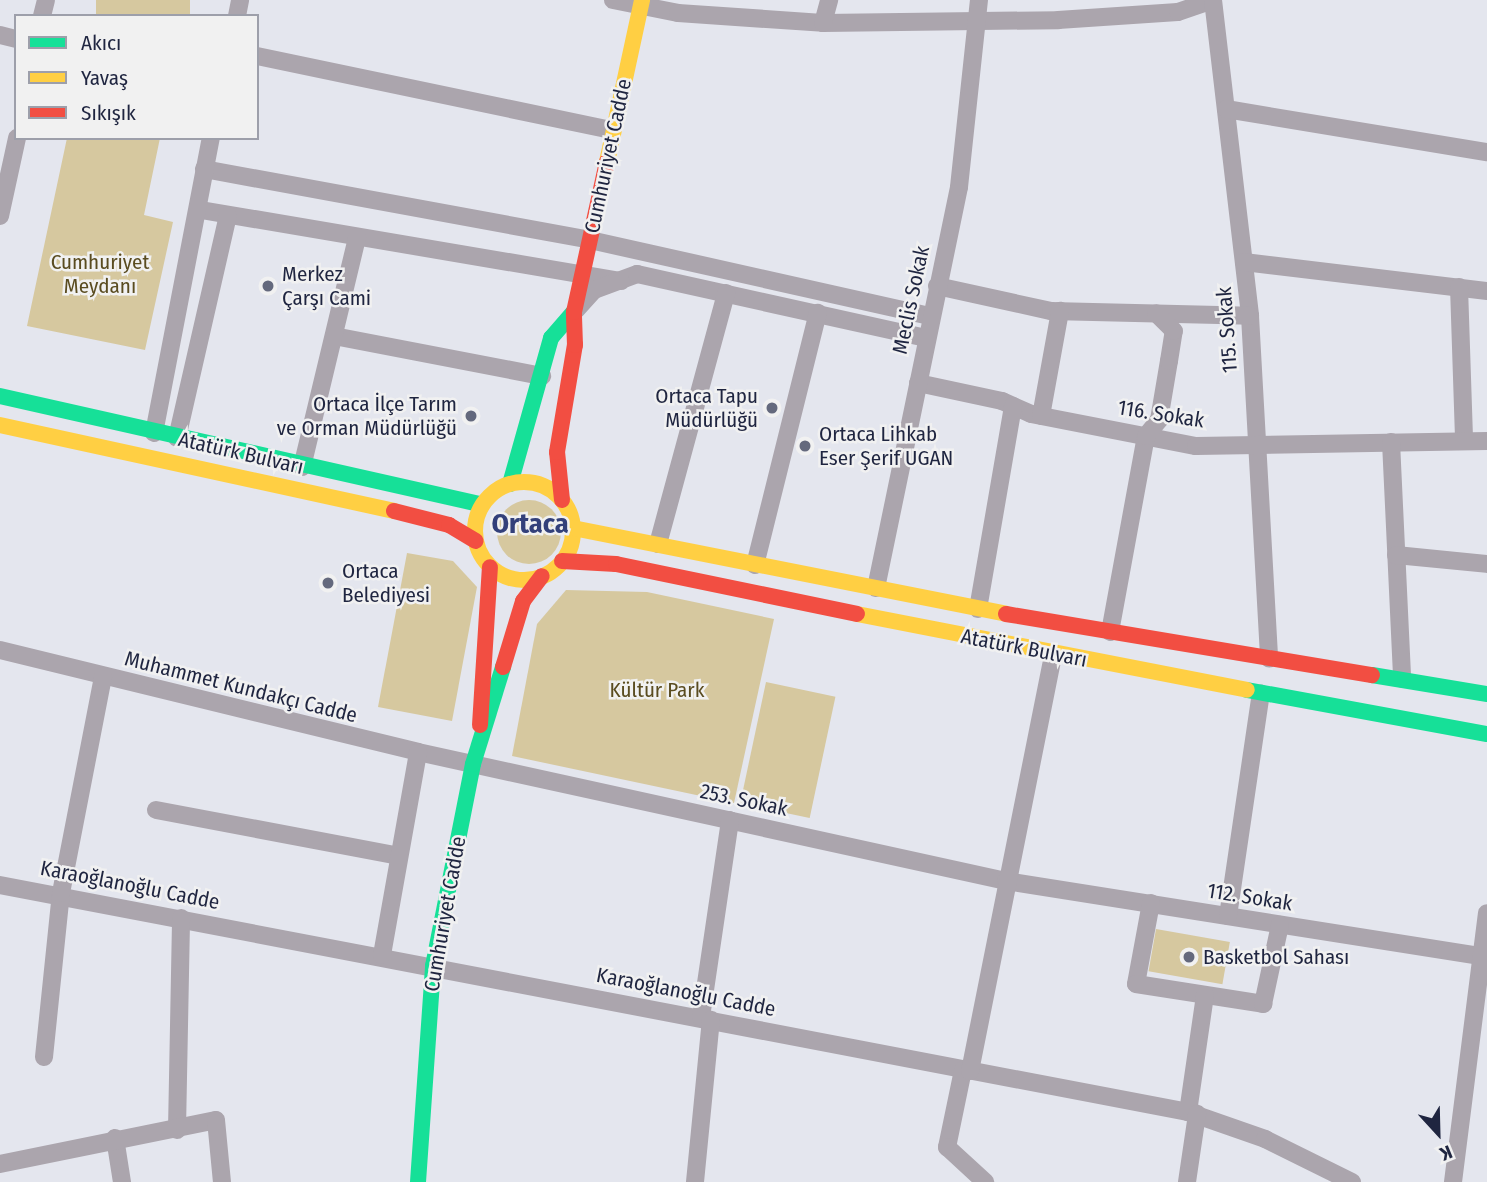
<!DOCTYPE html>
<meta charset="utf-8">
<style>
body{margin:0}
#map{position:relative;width:1487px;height:1182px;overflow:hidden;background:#e4e6ee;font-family:"Fira Sans Condensed",sans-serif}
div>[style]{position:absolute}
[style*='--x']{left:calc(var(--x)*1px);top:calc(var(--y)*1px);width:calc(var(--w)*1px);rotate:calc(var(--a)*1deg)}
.green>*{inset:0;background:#d6c89f;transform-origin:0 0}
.round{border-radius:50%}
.street>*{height:18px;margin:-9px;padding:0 9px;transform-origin:9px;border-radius:9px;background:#aba5ad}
.fast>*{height:16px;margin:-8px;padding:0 8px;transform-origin:8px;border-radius:8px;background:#16e098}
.slow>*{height:16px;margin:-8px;padding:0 8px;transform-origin:8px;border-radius:8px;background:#ffcf43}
.slow>.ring{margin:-8px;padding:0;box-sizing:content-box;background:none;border:16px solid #ffcf43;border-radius:50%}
.jam>*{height:16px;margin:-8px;padding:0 8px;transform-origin:8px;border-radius:8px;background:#f24e42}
.dots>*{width:19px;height:19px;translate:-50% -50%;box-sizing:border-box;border:4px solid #f1f1f1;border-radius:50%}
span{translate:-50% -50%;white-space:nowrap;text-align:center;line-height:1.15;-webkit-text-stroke:5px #f1f1f1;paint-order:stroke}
.street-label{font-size:21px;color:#1f2540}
.park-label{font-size:21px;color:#5a4c20}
.poi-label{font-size:21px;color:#1f2540}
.left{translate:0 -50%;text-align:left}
.right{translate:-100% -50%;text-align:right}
.district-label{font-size:28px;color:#33407a;font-weight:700}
.legend{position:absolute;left:14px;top:14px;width:245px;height:126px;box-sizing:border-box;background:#f1f1f1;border:2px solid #9d9faa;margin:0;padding:9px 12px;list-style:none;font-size:21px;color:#1f2540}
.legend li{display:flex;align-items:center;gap:14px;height:35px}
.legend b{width:35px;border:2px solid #9d9faa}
.north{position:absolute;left:1403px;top:1098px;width:70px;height:70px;-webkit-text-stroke:5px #f1f1f1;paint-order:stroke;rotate:158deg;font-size:19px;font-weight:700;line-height:28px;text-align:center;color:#1f2540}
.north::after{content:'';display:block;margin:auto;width:24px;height:32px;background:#1f2540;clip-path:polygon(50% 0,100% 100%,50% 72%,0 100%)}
</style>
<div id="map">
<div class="green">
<div style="left:96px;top:0;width:94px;height:16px"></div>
<div style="clip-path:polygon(67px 138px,160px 138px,144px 215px,173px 222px,145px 350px,27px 326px)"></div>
<div class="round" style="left:497px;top:500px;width:64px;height:64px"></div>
<div style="clip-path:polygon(407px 553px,453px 561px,477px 587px,452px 721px,378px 707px)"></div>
<div style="clip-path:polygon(566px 590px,647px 592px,774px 619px,734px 803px,512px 756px,537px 624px)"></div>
<div style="left:766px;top:682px;width:71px;height:124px;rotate:12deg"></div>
<div style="left:1156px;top:929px;width:75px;height:43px;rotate:10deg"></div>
</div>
<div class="street">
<div style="--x:613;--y:0;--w:66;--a:11.3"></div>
<div style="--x:678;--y:13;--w:145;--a:3.9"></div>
<div style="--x:823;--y:23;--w:235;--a:-0.7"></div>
<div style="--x:1058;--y:20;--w:120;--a:-3.8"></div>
<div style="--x:1178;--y:12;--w:37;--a:-19"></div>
<div style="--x:1213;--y:0;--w:318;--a:83.3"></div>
<div style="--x:1250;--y:316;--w:343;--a:86.8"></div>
<div style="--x:42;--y:16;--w:16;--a:-76"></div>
<div style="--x:237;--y:16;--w:16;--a:-79"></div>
<div style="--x:823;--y:23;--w:24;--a:-75"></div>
<div style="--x:0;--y:35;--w:16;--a:14"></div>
<div style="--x:257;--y:56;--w:363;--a:11.8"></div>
<div style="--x:1226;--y:109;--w:265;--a:9.4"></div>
<div style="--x:204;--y:169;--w:392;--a:10.4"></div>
<div style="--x:590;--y:240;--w:348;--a:12.6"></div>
<div style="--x:201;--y:210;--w:426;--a:9.6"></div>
<div style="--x:0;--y:216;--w:80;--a:-77.7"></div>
<div style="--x:1244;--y:262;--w:245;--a:6.8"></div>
<div style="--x:937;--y:286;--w:117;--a:12.4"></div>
<div style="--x:1051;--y:311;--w:199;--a:1.4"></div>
<div style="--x:1459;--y:287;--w:151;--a:88.1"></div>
<div style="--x:576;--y:310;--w:27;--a:-48"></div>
<div style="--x:594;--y:290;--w:46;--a:-20.4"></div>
<div style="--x:637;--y:274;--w:296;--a:12.5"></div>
<div style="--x:334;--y:336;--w:212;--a:10.9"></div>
<div style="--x:918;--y:383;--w:86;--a:12.1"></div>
<div style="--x:1002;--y:401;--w:32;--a:24"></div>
<div style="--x:1031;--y:414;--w:168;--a:11"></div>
<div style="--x:1196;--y:446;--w:291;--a:-1"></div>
<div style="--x:1041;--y:416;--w:107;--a:-79.7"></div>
<div style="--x:154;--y:433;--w:300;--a:-79.1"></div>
<div style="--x:177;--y:438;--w:228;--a:-77.1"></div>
<div style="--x:1391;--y:442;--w:237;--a:87.3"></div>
<div style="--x:302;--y:467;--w:236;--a:-76.5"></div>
<div style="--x:658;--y:544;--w:260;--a:-74.8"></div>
<div style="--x:1396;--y:555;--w:91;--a:5.6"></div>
<div style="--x:755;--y:565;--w:260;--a:-76"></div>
<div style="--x:876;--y:588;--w:409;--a:-78.3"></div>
<div style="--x:959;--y:187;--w:188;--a:-83.9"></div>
<div style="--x:978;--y:609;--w:206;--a:-80.2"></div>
<div style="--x:1110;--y:632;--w:199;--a:-79.6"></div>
<div style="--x:1146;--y:436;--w:21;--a:-51"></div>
<div style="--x:1159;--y:420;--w:60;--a:-80.4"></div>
<div style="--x:1169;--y:361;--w:30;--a:-81"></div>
<div style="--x:1174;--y:331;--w:25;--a:-135"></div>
<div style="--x:0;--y:650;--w:430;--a:13.7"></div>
<div style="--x:418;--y:752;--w:602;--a:12.37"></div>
<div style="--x:1006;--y:881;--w:487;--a:9"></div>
<div style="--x:156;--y:810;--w:247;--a:10.7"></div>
<div style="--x:0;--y:885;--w:1209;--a:10.82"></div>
<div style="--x:1188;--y:1112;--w:82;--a:19.3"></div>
<div style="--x:1265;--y:1139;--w:97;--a:26.3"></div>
<div style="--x:1151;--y:903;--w:82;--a:100.5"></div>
<div style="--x:1136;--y:984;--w:129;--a:8.9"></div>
<div style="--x:1263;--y:1004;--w:81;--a:-77.9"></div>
<div style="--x:1228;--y:916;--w:225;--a:-81.6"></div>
<div style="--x:382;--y:955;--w:206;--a:-79.9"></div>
<div style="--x:701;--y:1017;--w:199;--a:-81.6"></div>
<div style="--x:44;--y:1057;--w:165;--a:-84.1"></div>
<div style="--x:61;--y:893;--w:221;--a:-79"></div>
<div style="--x:963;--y:1070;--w:79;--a:101.7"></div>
<div style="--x:947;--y:1147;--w:52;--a:42.6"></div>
<div style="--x:970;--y:1071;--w:424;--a:-78.7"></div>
<div style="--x:1188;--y:1112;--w:118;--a:-81.7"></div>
<div style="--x:177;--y:1130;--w:212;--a:-88.9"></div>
<div style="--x:115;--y:1138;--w:45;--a:81"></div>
<div style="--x:0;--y:1164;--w:220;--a:-11.5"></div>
<div style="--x:216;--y:1120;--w:62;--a:84.5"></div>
<div style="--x:695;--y:1182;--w:163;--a:-84.4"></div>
<div style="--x:1187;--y:1182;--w:69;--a:-81.6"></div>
<div style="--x:1453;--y:1182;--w:271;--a:-82.8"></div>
</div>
<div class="fast">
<div style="--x:0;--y:396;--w:494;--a:12.7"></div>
<div style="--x:510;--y:484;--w:152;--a:-74.3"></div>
<div style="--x:551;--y:338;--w:35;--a:-49"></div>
<div style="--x:1372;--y:675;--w:117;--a:9.4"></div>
<div style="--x:1247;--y:690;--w:244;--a:10.4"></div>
<div style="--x:418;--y:1182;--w:217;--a:-86"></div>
<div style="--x:433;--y:966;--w:206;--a:-78.8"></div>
<div style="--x:473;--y:764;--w:102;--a:-72.8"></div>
</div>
<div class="slow">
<div style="--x:607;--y:162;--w:166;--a:-77.8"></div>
<div style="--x:0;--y:425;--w:403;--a:12.3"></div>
<div class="ring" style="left:475px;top:482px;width:82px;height:82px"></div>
<div style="--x:573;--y:528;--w:441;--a:11.2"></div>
<div style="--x:857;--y:614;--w:397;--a:11"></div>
</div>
<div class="jam">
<div style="--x:562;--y:500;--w:48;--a:-95.9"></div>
<div style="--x:557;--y:452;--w:109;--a:-80.5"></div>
<div style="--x:575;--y:345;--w:33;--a:-92"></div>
<div style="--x:574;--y:312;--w:154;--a:-77.6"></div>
<div style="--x:394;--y:511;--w:57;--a:14.3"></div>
<div style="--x:449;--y:525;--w:31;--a:31"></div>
<div style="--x:562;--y:561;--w:54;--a:3.2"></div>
<div style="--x:616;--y:564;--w:246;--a:11.7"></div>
<div style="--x:1006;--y:614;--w:371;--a:9.5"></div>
<div style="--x:503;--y:667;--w:69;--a:-73.1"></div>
<div style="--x:523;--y:601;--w:31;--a:-53"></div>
<div style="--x:480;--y:725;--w:158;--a:-86.4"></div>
</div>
<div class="dots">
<div style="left:268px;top:286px;background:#64697d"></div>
<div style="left:772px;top:408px;background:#64697d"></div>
<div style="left:471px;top:416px;background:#64697d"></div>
<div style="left:805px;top:446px;background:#64697d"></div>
<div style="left:328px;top:583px;background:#64697d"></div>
<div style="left:1189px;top:957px;background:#64697d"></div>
</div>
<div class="street-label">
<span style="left:608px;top:156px;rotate:-78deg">Cumhuriyet Cadde</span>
<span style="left:911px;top:300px;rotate:-78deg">Meclis Sokak</span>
<span style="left:1227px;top:330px;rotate:-94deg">115. Sokak</span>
<span style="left:1161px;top:414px;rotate:9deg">116. Sokak</span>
<span style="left:241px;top:453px;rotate:13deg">Atatürk Bulvarı</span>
<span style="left:1024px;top:648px;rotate:11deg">Atatürk Bulvarı</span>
<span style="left:241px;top:687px;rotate:14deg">Muhammet Kundakçı Cadde</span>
<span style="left:744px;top:800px;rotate:12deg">253. Sokak</span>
<span style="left:130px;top:885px;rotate:11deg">Karaoğlanoğlu Cadde</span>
<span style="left:1250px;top:897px;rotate:9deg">112. Sokak</span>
<span style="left:445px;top:914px;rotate:-80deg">Cumhuriyet Cadde</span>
<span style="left:686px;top:992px;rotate:11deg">Karaoğlanoğlu Cadde</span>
</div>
<div class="park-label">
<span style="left:100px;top:274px">Cumhuriyet<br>Meydanı</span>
<span style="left:657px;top:690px">Kültür Park</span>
</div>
<div class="poi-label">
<span class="left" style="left:282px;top:286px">Merkez<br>Çarşı Cami</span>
<span class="right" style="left:758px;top:408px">Ortaca Tapu<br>Müdürlüğü</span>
<span class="right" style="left:457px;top:416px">Ortaca İlçe Tarım<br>ve Orman Müdürlüğü</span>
<span class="left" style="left:819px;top:446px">Ortaca Lihkab<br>Eser Şerif UGAN</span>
<span class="left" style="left:342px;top:583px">Ortaca<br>Belediyesi</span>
<span class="left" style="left:1203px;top:957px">Basketbol Sahası</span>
</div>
<div class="district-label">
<span style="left:530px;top:524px">Ortaca</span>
</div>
<ul class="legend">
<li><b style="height:9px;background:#16e098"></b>Akıcı</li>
<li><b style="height:9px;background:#ffcf43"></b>Yavaş</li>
<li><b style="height:9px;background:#f24e42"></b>Sıkışık</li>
</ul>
<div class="north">K</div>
</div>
